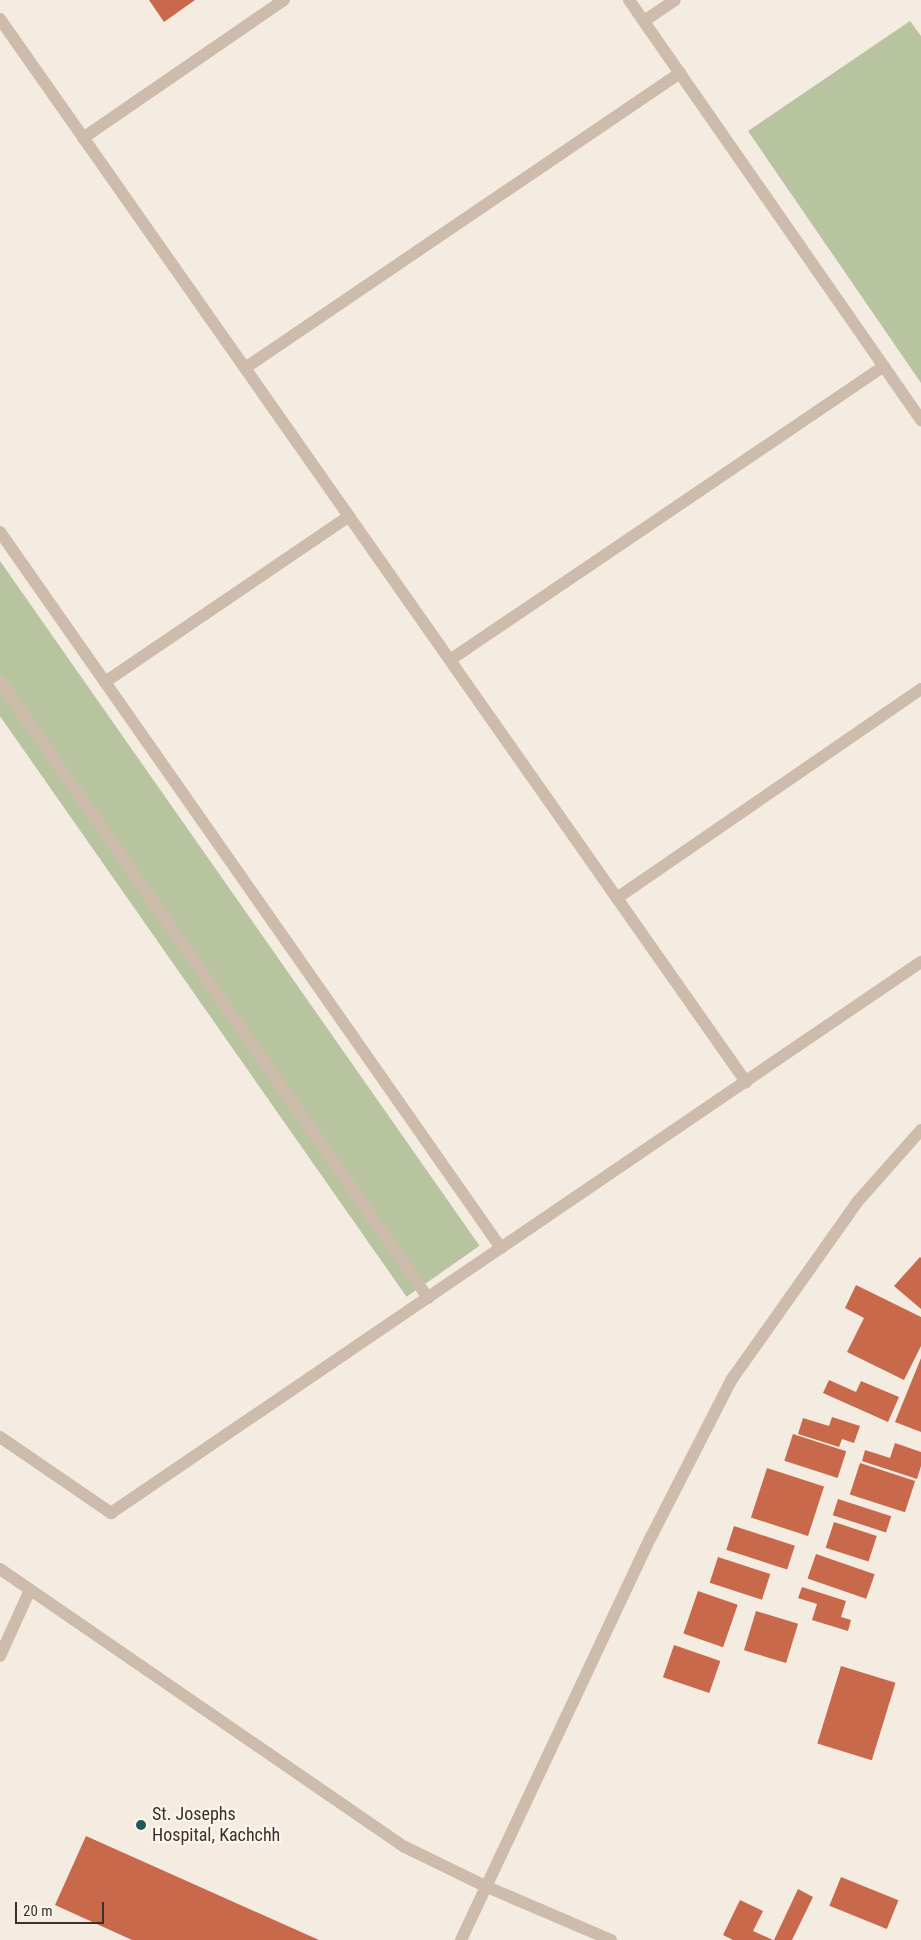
<!DOCTYPE html>
<style>
body{margin:0}
#map{position:relative;width:921px;height:1940px;overflow:hidden;background:#f4ebe1;font-family:"Roboto Condensed",sans-serif}
div>[style]{position:absolute}
[style*='--x']{left:calc(var(--x)*1px);top:calc(var(--y)*1px);width:calc(var(--w)*1px);rotate:calc(var(--a)*1deg)}
.green>*{inset:0;background:#b8c4a0;transform-origin:0 0}
.building>*{inset:0;background:#c8694b;transform-origin:0 0}
.minor>*{height:12px;margin:-6px;padding:0 6px;transform-origin:6px;border-radius:6px;background:#cdbbac}
.dots>*{width:14px;height:14px;translate:-50% -50%;box-sizing:border-box;border:2px solid #fbf5ee;border-radius:50%}
span{translate:-50% -50%;white-space:nowrap;text-align:center;line-height:1.15;-webkit-text-stroke:4.5px #fbf5ee;paint-order:stroke}
.poi-label{font-size:18px;color:#3b302b}
.left{translate:0 -50%;text-align:left}
.scale{position:absolute;left:15px;top:1902px;width:89px;height:22px;box-sizing:border-box;border:2px solid #3b302b;border-top:0;padding-left:6px;font-size:15px;line-height:18px;white-space:nowrap;color:#3b302b;-webkit-text-stroke:4px #fbf5ee;paint-order:stroke}
</style>
<div id="map">
<div class="green">
<div style="clip-path:polygon(910px 21px,921px 36px,921px 383px,748px 131px)"></div>
<div style="left:0;top:561px;width:836px;height:89px;rotate:55deg"></div>
</div>
<div class="building">
<div style="clip-path:polygon(149px 0,195px 0,164px 22px)"></div>
<div style="clip-path:polygon(920px 1257px,921px 1258px,921px 1309px,894px 1286px)"></div>
<div style="clip-path:polygon(856px 1285px,921px 1317px,921px 1346px,904px 1380px,847px 1352px,864px 1318px,845px 1308px)"></div>
<div style="clip-path:polygon(921px 1358px,921px 1432px,895px 1422px)"></div>
<div style="clip-path:polygon(829px 1380px,856px 1392px,861px 1381px,899px 1397px,888px 1422px,823px 1393px)"></div>
<div style="clip-path:polygon(832px 1417px,860px 1426px,854px 1443px,842px 1439px,839px 1447px,798px 1434px,803px 1418px,829px 1426px)"></div>
<div style="left:793px;top:1434px;width:56px;height:28px;rotate:18deg"></div>
<div style="clip-path:polygon(895px 1443px,921px 1452px,921px 1466px,917px 1479px,862px 1461px,865px 1450px,890px 1458px)"></div>
<div style="left:860px;top:1463px;width:58px;height:33px;rotate:18deg"></div>
<div style="left:767px;top:1468px;width:60px;height:52px;rotate:18deg"></div>
<div style="left:838px;top:1499px;width:56px;height:17px;rotate:18deg"></div>
<div style="left:834px;top:1522px;width:45px;height:27px;rotate:18deg"></div>
<div style="left:734px;top:1526px;width:64px;height:25px;rotate:18deg"></div>
<div style="left:816px;top:1554px;width:62px;height:26px;rotate:19deg"></div>
<div style="left:718px;top:1557px;width:55px;height:27px;rotate:18deg"></div>
<div style="clip-path:polygon(802px 1587px,846px 1601px,841px 1617px,851px 1620px,848px 1631px,812px 1620px,817px 1604px,798px 1598px)"></div>
<div style="left:698px;top:1591px;width:42px;height:45px;rotate:19deg"></div>
<div style="left:756px;top:1611px;width:44px;height:41px;rotate:17deg"></div>
<div style="left:674px;top:1645px;width:49px;height:34px;rotate:19deg"></div>
<div style="left:841px;top:1666px;width:57px;height:81px;rotate:17deg"></div>
<div style="clip-path:polygon(86px 1836px,319px 1940px,132px 1940px,55px 1905px)"></div>
<div style="left:841px;top:1877px;width:62px;height:31px;rotate:22deg"></div>
<div style="clip-path:polygon(798px 1889px,813px 1897px,792px 1940px,774px 1940px)"></div>
<div style="clip-path:polygon(740px 1900px,763px 1911px,753px 1931px,773px 1940px,733px 1940px,723px 1935px)"></div>
</div>
<div class="minor">
<div style="--x:629;--y:0;--w:512;--a:55.19"></div>
<div style="--x:0;--y:19;--w:1299;--a:54.94"></div>
<div style="--x:644;--y:21;--w:37;--a:-34"></div>
<div style="--x:83;--y:138;--w:244;--a:-34.5"></div>
<div style="--x:245;--y:368;--w:526;--a:-34.14"></div>
<div style="--x:0;--y:532;--w:874;--a:55.02"></div>
<div style="--x:450;--y:660;--w:524;--a:-34.11"></div>
<div style="--x:0;--y:681;--w:751;--a:55.25"></div>
<div style="--x:105;--y:682;--w:295;--a:-34.2"></div>
<div style="--x:617;--y:898;--w:369;--a:-34.5"></div>
<div style="--x:0;--y:1437;--w:135;--a:34.4"></div>
<div style="--x:111;--y:1513;--w:980;--a:-34.23"></div>
<div style="--x:0;--y:1569;--w:491;--a:34.5"></div>
<div style="--x:405;--y:1847;--w:89;--a:26"></div>
<div style="--x:485;--y:1886;--w:137;--a:23.2"></div>
<div style="--x:0;--y:1656;--w:72;--a:-65.6"></div>
<div style="--x:461;--y:1940;--w:446;--a:-64.8"></div>
<div style="--x:651;--y:1537;--w:178;--a:-62.9"></div>
<div style="--x:732;--y:1379;--w:218;--a:-54.7"></div>
<div style="--x:858;--y:1201;--w:95;--a:-48.4"></div>
</div>
<div class="dots">
<div style="left:141px;top:1825px;background:#1f5a5e"></div>
</div>
<div class="poi-label">
<span class="left" style="left:152px;top:1825px">St. Josephs<br>Hospital, Kachchh</span>
</div>
<div class="scale">20 m</div>
</div>
